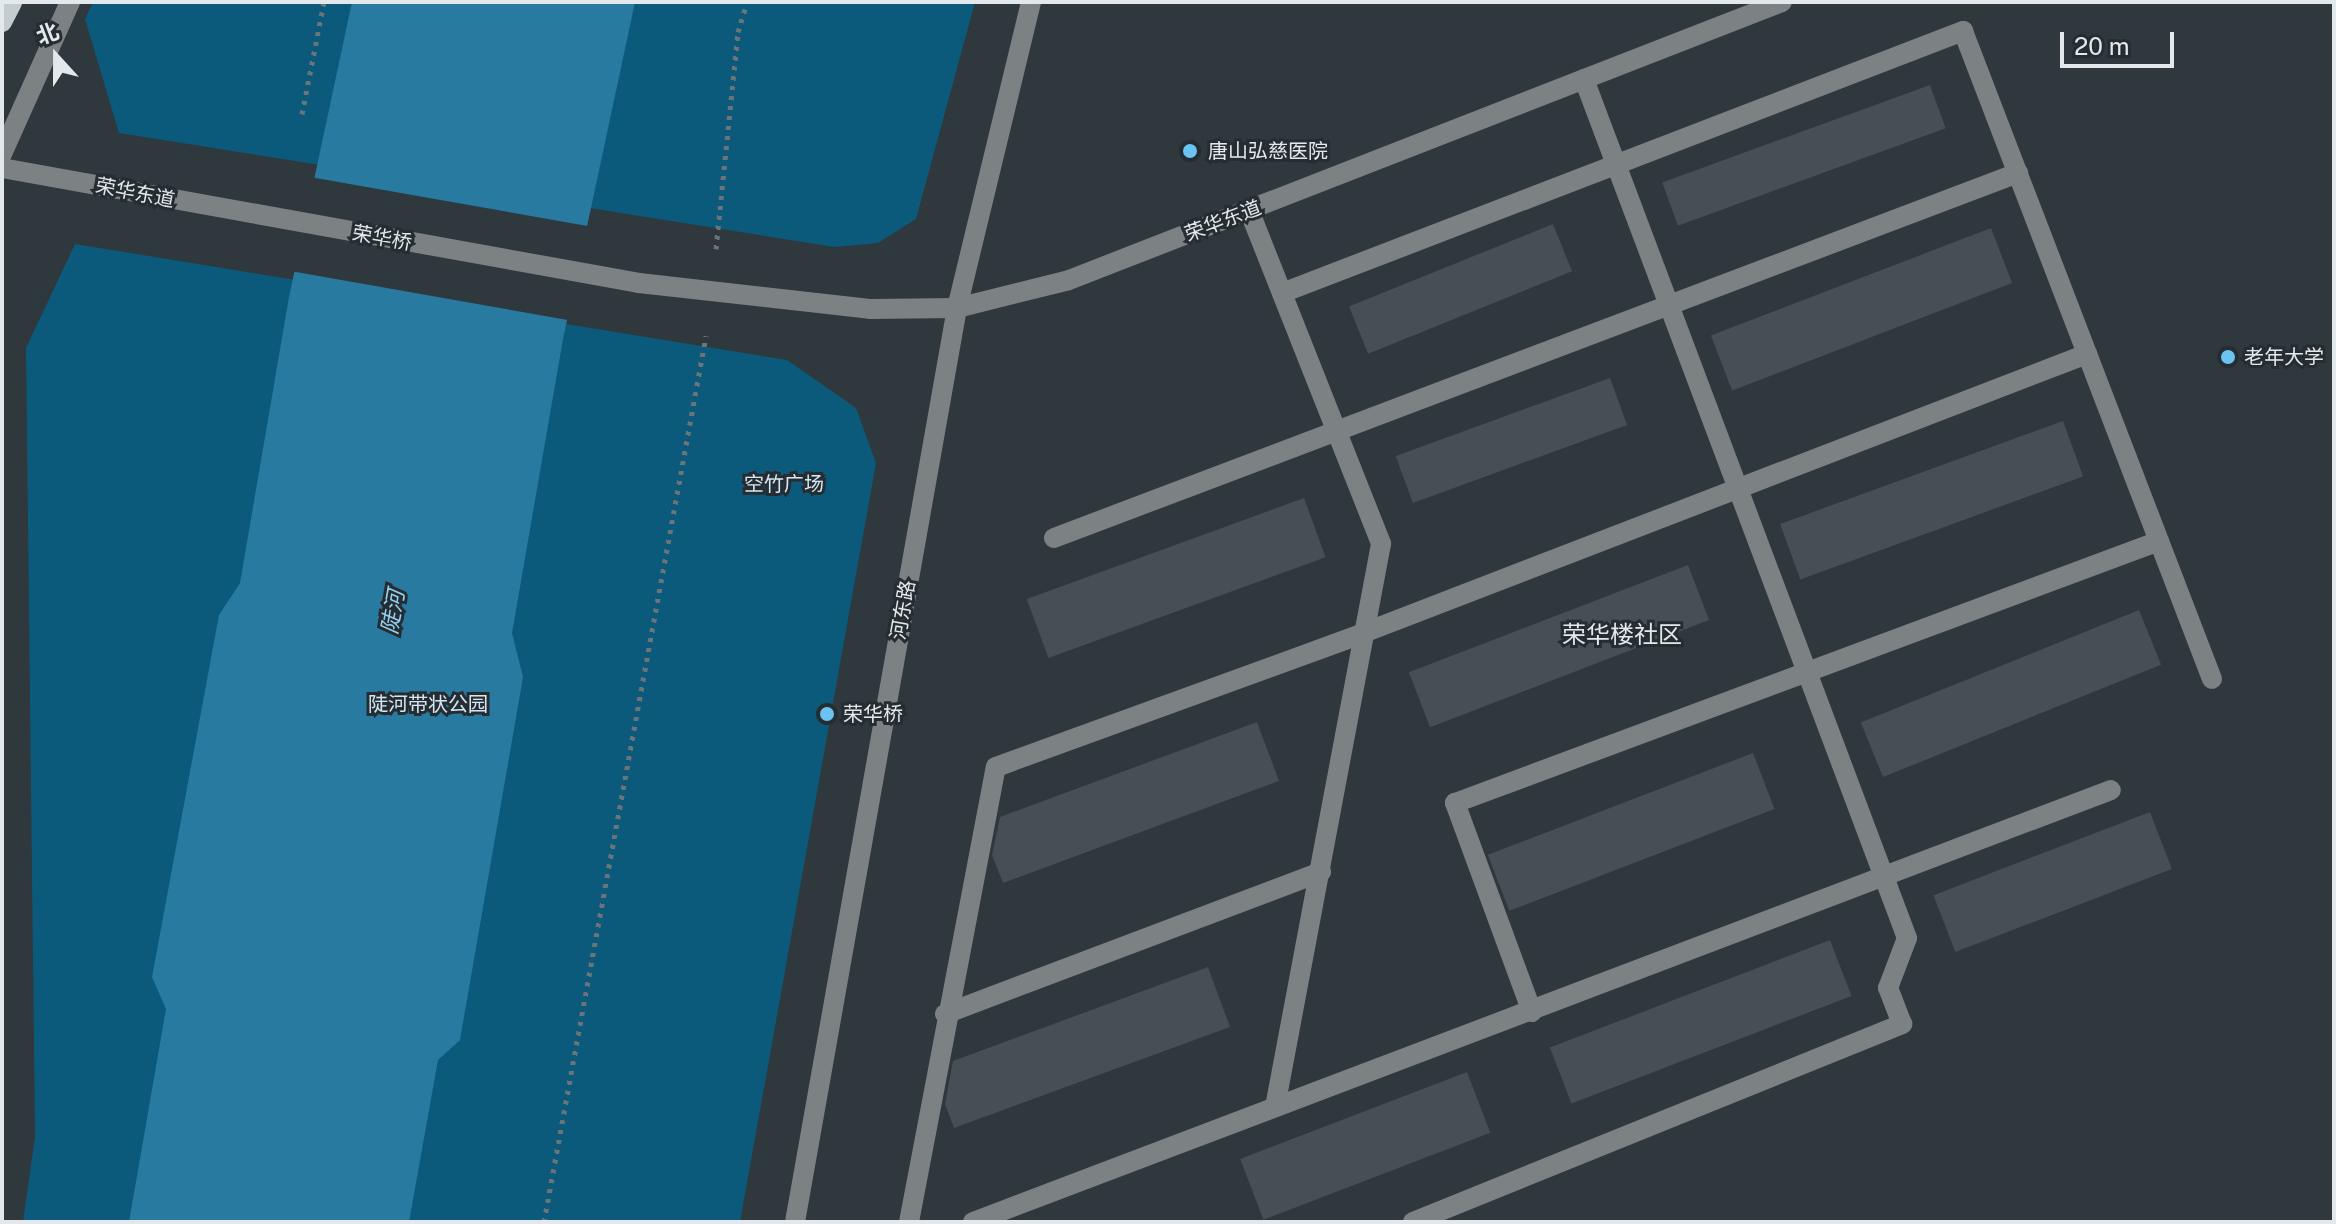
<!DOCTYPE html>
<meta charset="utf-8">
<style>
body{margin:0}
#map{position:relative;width:2336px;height:1224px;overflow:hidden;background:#2e383d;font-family:"Public Sans","Noto Sans SC",sans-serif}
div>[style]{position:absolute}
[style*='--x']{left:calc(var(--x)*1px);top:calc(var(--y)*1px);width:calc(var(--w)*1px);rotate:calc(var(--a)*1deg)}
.green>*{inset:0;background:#0c5a7b}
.water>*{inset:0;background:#287aa1}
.pier>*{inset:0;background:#2e383d;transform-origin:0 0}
.building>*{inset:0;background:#454f55;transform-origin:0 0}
.path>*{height:5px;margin-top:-2.5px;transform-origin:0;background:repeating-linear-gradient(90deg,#6b7478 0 4px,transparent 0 10px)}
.minor>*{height:20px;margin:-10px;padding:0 10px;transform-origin:10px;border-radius:10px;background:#7c8184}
.major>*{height:20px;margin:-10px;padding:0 10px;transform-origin:10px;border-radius:10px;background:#c2ccd1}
.dots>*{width:22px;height:22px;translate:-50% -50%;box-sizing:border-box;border:4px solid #252d33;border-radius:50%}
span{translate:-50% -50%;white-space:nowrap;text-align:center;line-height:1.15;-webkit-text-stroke:6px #252d33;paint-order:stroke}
.poi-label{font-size:20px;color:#e2e8eb}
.left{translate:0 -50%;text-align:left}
.street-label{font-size:20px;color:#e2e8eb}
.park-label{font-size:20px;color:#d3e6f1}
.water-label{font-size:22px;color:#96d2f3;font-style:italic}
.quarter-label{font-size:24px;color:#e2e8eb}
.frame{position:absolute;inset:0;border:4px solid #e2e8eb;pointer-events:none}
.north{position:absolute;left:16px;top:16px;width:80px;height:80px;-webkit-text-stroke:6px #252d33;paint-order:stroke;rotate:339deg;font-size:22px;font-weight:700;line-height:32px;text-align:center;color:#e2e8eb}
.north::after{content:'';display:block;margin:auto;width:28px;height:36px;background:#e2e8eb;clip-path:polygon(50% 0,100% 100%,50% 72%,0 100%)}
.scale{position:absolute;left:2060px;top:32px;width:114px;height:36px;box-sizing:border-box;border:4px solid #e2e8eb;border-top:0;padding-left:10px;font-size:24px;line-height:28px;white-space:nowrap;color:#e2e8eb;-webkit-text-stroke:6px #252d33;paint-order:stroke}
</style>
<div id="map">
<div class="green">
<div style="clip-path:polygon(93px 2px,975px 2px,916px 219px,878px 243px,834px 247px,119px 133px,85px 19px)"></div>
<div style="clip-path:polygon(75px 244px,787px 360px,856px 408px,876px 463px,740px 1222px,23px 1222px,35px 1137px,26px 348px)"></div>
</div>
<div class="water">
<div style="clip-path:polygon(352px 2px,635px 2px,563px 339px,512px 633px,523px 677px,460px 1040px,438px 1060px,409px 1222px,129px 1222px,166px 1009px,152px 977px,219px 615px,240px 583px,289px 297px)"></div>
</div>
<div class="pier">
<div style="left:310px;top:177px;width:286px;height:96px;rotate:10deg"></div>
</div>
<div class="building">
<div style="left:1930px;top:85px;width:46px;height:285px;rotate:70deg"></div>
<div style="left:1553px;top:224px;width:51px;height:220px;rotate:68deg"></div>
<div style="left:1991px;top:228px;width:59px;height:300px;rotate:69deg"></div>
<div style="left:1610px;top:378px;width:50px;height:228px;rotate:70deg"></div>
<div style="left:2063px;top:421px;width:59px;height:301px;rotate:70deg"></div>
<div style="left:1304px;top:498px;width:63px;height:295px;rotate:70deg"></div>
<div style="left:1688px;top:565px;width:59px;height:299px;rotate:69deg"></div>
<div style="left:2139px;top:610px;width:59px;height:300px;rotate:68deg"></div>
<div style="clip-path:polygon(1257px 722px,1279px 781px,1003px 883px,992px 855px,1000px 817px)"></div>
<div style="left:1753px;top:753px;width:60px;height:284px;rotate:69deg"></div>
<div style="left:2150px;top:812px;width:61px;height:232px;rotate:69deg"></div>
<div style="left:1830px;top:940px;width:60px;height:300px;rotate:69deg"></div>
<div style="clip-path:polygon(1208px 967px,1230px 1027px,954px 1128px,945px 1104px,953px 1061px)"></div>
<div style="left:1467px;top:1072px;width:65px;height:243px;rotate:69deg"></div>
</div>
<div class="path">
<div style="--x:302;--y:114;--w:114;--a:-78.9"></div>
<div style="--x:716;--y:249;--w:218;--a:-84.2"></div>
<div style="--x:738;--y:32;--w:31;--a:-73"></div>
<div style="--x:544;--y:1222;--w:901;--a:-79.64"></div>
</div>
<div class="minor">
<div style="--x:2;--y:154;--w:167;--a:-65.9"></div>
<div style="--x:2;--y:168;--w:647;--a:10.23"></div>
<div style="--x:639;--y:283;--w:232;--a:6.4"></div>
<div style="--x:870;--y:309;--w:87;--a:-0.7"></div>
<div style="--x:957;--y:308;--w:115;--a:-14"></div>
<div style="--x:1069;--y:280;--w:765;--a:-21.3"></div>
<div style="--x:1249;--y:210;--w:359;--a:68.4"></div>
<div style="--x:1381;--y:544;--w:573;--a:100.66"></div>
<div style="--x:1282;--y:293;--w:730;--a:-21.04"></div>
<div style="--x:1963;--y:31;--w:694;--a:68.98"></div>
<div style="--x:1054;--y:538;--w:1031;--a:-20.74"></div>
<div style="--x:1532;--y:1012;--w:223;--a:-110.2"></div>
<div style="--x:1455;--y:803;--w:751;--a:-20.41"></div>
<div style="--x:945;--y:1014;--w:402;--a:-20.7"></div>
<div style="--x:795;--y:1222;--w:928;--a:-79.95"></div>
<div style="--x:957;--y:308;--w:315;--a:-76.4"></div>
<div style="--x:909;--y:1222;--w:463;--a:-79.2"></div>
<div style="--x:996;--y:767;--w:394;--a:-20"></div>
<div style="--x:1366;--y:632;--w:773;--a:-21.09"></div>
<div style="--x:973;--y:1222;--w:1217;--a:-20.79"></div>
<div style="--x:1413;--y:1222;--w:528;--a:-22.04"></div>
<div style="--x:1902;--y:1024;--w:39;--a:-111"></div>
<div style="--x:1888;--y:988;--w:53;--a:-69.2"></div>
<div style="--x:1907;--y:938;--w:918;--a:-110.61"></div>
</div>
<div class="major">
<div style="--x:2;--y:22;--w:22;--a:-63"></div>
</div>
<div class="dots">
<div style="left:1190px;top:151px;background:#6ac3f1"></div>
<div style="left:2228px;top:357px;background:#6ac3f1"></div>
<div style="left:827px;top:714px;background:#6ac3f1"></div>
</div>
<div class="poi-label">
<span class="left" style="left:1208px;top:151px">唐山弘慈医院</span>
<span class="left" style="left:2244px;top:357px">老年大学</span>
<span class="left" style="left:843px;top:714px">荣华桥</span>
</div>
<div class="street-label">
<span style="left:135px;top:193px;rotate:11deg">荣华东道</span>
<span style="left:1223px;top:221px;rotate:-21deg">荣华东道</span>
<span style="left:382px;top:238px;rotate:10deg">荣华桥</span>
<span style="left:903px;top:610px;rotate:-80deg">河东路</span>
</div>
<div class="park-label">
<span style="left:784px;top:484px">空竹广场</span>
<span style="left:428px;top:704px">陡河带状公园</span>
</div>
<div class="water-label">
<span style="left:393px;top:612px;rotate:-80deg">陡河</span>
</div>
<div class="quarter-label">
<span style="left:1622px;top:635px">荣华楼社区</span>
</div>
<div class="frame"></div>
<div class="north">北</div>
<div class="scale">20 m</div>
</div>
